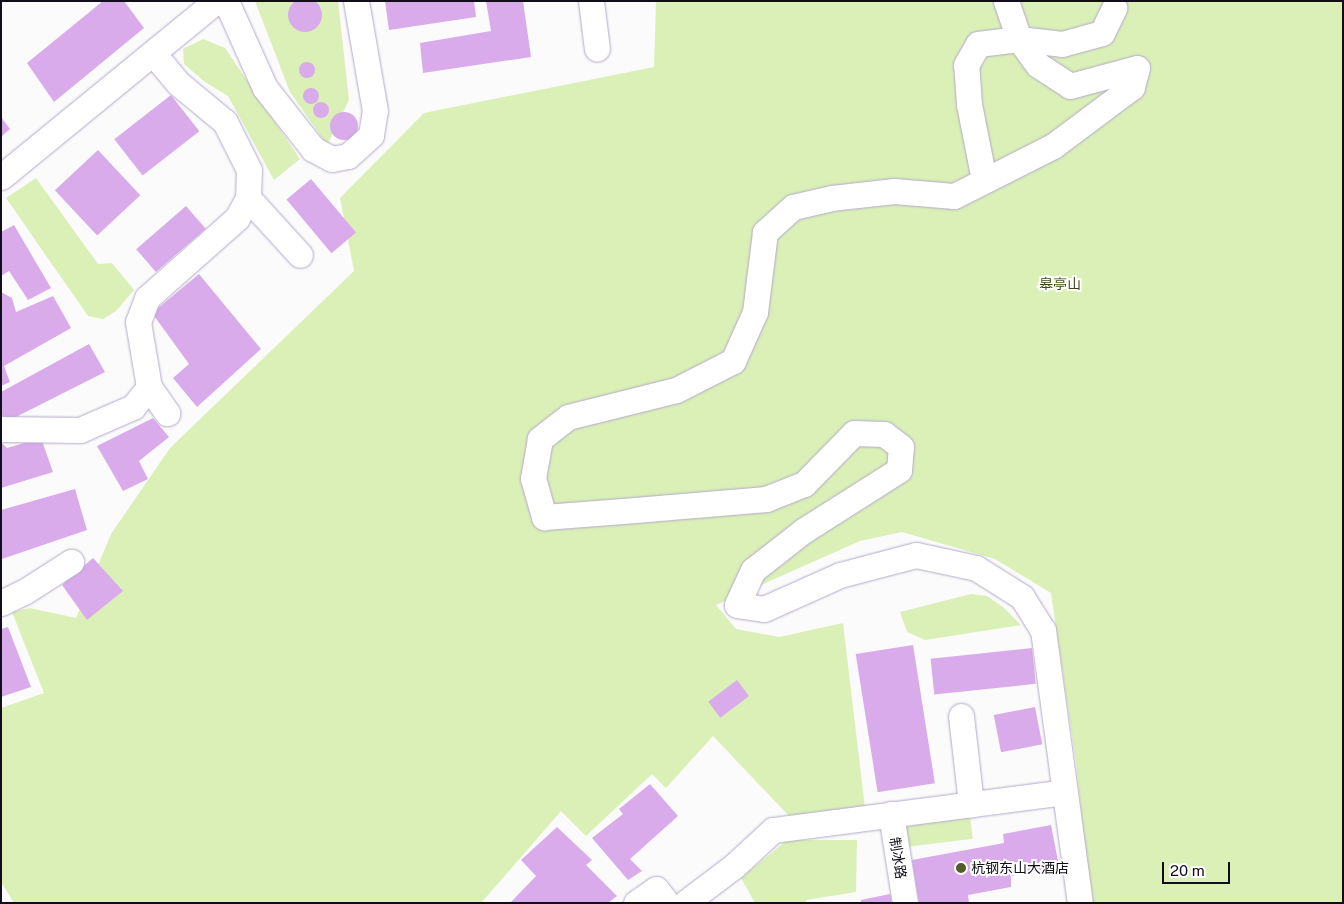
<!DOCTYPE html>
<meta charset="utf-8">
<style>
body{margin:0}
#map{position:relative;width:1344px;height:904px;overflow:hidden;background:#fbfbfb;font-family:"Public Sans","Noto Sans SC",sans-serif}
div>[style]{position:absolute}
[style*='--x']{left:calc(var(--x)*1px);top:calc(var(--y)*1px);width:calc(var(--w)*1px);rotate:calc(var(--a)*1deg)}
.green>*{inset:0;background:#daf0b7;transform-origin:0 0}
.building>*{inset:0;background:#daabeb;transform-origin:0 0}
.round{border-radius:50%}
.roads{filter:drop-shadow(0 0 1px #b4a8ca) drop-shadow(0 0 1px #b4a8ca)}
.minor>*{height:25px;margin:-12.5px;padding:0 12.5px;transform-origin:12.5px;border-radius:12.5px;background:#fff}
.dots>*{width:14px;height:14px;translate:-50% -50%;box-sizing:border-box;border:2px solid #fff;border-radius:50%}
span{translate:-50% -50%;white-space:nowrap;text-align:center;line-height:1.15;-webkit-text-stroke:4px #fff;paint-order:stroke}
.park-label{font-size:14px;color:#3b4b17}
.street-label{font-size:14px;color:#110d19}
.poi-label{font-size:14px;color:#110d19}
.left{translate:0 -50%;text-align:left}
.frame{position:absolute;inset:0;border:2px solid #110d19;pointer-events:none}
.scale{position:absolute;left:1162px;top:862px;width:68px;height:22px;box-sizing:border-box;border:2px solid #110d19;border-top:0;padding-left:6px;font-size:15px;line-height:18px;white-space:nowrap;color:#110d19;-webkit-text-stroke:4px #fff;paint-order:stroke}
</style>
<div id="map">
<div class="green">
<div style="clip-path:polygon(255px 1px,338px 1px,349px 100px,327px 145px,290px 92px)"></div>
<div style="clip-path:polygon(656px 1px,1343px 1px,1343px 903px,1091px 903px,1076px 762px,1051px 593px,995px 559px,902px 532px,860px 541px,716px 605px,736px 629px,779px 637px,843px 623px,865px 808px,790px 817px,713px 736px,666px 788px,652px 774px,586px 836px,561px 811px,481px 903px,14px 903px,1px 882px,1px 708px,44px 693px,12px 612px,30px 608px,76px 618px,111px 534px,170px 448px,354px 271px,340px 198px,424px 113px,654px 67px)"></div>
<div style="clip-path:polygon(203px 39px,225px 48px,300px 159px,274px 180px,228px 96px,205px 82px,184px 64px,183px 49px)"></div>
<div style="clip-path:polygon(36px 178px,98px 264px,112px 263px,134px 290px,116px 311px,103px 319px,88px 316px,6px 198px)"></div>
<div style="clip-path:polygon(971px 594px,987px 596px,1003px 607px,1021px 625px,925px 640px,907px 632px,900px 612px)"></div>
<div style="left:970px;top:816px;width:23px;height:65px;rotate:83deg"></div>
<div style="clip-path:polygon(787px 840px,857px 840px,856px 892px,806px 900px,806px 903px,755px 903px,741px 878px)"></div>
</div>
<div class="building">
<div class="round" style="left:288px;top:-2px;width:34px;height:34px"></div>
<div style="clip-path:polygon(103px 1px,124px 1px,144px 28px,54px 102px,27px 63px)"></div>
<div style="clip-path:polygon(385px 1px,474px 1px,476px 17px,389px 30px)"></div>
<div style="clip-path:polygon(486px 1px,523px 1px,531px 57px,423px 73px,420px 43px,491px 31px)"></div>
<div class="round" style="left:299px;top:62px;width:16px;height:16px"></div>
<div class="round" style="left:303px;top:88px;width:16px;height:16px"></div>
<div style="left:171px;top:95px;width:46px;height:72px;rotate:52deg"></div>
<div class="round" style="left:313px;top:102px;width:16px;height:16px"></div>
<div class="round" style="left:330px;top:112px;width:28px;height:28px"></div>
<div style="clip-path:polygon(1px 117px,10px 129px,1px 137px)"></div>
<div style="left:98px;top:150px;width:62px;height:59px;rotate:47deg"></div>
<div style="left:311px;top:179px;width:70px;height:32px;rotate:50deg"></div>
<div style="left:186px;top:206px;width:30px;height:66px;rotate:49deg"></div>
<div style="clip-path:polygon(14px 225px,51px 288px,28px 300px,9px 271px,1px 276px,1px 232px)"></div>
<div style="clip-path:polygon(199px 274px,261px 349px,197px 407px,173px 378px,189px 364px,152px 313px)"></div>
<div style="clip-path:polygon(1px 292px,12px 298px,16px 312px,53px 296px,71px 328px,4px 366px,10px 382px,1px 386px)"></div>
<div style="clip-path:polygon(89px 344px,105px 372px,6px 422px,1px 413px,1px 392px)"></div>
<div style="clip-path:polygon(153px 418px,169px 437px,139px 461px,148px 479px,123px 491px,97px 446px)"></div>
<div style="clip-path:polygon(41px 438px,53px 472px,1px 488px,1px 442px,7px 448px)"></div>
<div style="clip-path:polygon(75px 489px,87px 530px,2px 559px,1px 510px)"></div>
<div style="clip-path:polygon(93px 558px,123px 591px,87px 620px,62px 585px)"></div>
<div style="clip-path:polygon(8px 627px,31px 687px,1px 697px,1px 629px)"></div>
<div style="left:913px;top:645px;width:140px;height:58px;rotate:81deg"></div>
<div style="left:1032px;top:648px;width:36px;height:102px;rotate:84deg"></div>
<div style="left:737px;top:680px;width:20px;height:36px;rotate:53deg"></div>
<div style="left:1035px;top:707px;width:38px;height:42px;rotate:79deg"></div>
<div style="clip-path:polygon(650px 784px,678px 816px,630px 859px,642px 871px,628px 880px,592px 838px,623px 814px,619px 809px)"></div>
<div style="clip-path:polygon(1051px 825px,1059px 866px,1011px 876px,1011px 887px,968px 895px,969px 903px,919px 903px,912px 860px,1004px 843px,1003px 834px)"></div>
<div style="clip-path:polygon(557px 827px,592px 860px,586px 865px,617px 896px,608px 903px,510px 903px,536px 876px,521px 860px)"></div>
<div style="clip-path:polygon(890px 894px,892px 903px,861px 903px,861px 900px)"></div>
</div>
<div class="roads">
<div class="minor">
<div style="--x:226;--y:1;--w:95;--a:65.9"></div>
<div style="--x:265;--y:88;--w:78;--a:51.8"></div>
<div style="--x:313;--y:149;--w:21;--a:28"></div>
<div style="--x:332;--y:159;--w:16;--a:-11"></div>
<div style="--x:348;--y:156;--w:31;--a:-42"></div>
<div style="--x:371;--y:135;--w:24;--a:-81"></div>
<div style="--x:375;--y:111;--w:112;--a:-99.8"></div>
<div style="--x:591;--y:1;--w:48;--a:82.9"></div>
<div style="--x:1006;--y:1;--w:40;--a:71.1"></div>
<div style="--x:1019;--y:39;--w:32;--a:54"></div>
<div style="--x:1038;--y:65;--w:38;--a:33"></div>
<div style="--x:1070;--y:86;--w:69;--a:-15"></div>
<div style="--x:1137;--y:68;--w:20;--a:105"></div>
<div style="--x:1132;--y:87;--w:99;--a:143.2"></div>
<div style="--x:1053;--y:146;--w:111;--a:153.2"></div>
<div style="--x:954;--y:196;--w:60;--a:-175.2"></div>
<div style="--x:894;--y:191;--w:62;--a:173.6"></div>
<div style="--x:832;--y:198;--w:40;--a:167"></div>
<div style="--x:793;--y:207;--w:38;--a:138"></div>
<div style="--x:765;--y:232;--w:81;--a:97.1"></div>
<div style="--x:755;--y:312;--w:54;--a:114.2"></div>
<div style="--x:733;--y:361;--w:64;--a:153"></div>
<div style="--x:676;--y:390;--w:111;--a:166"></div>
<div style="--x:568;--y:417;--w:36;--a:142"></div>
<div style="--x:540;--y:439;--w:40;--a:100"></div>
<div style="--x:533;--y:478;--w:41;--a:74.2"></div>
<div style="--x:544;--y:517;--w:79;--a:-4.3"></div>
<div style="--x:623;--y:511;--w:144;--a:-4.8"></div>
<div style="--x:766;--y:499;--w:41;--a:-21.5"></div>
<div style="--x:804;--y:484;--w:71;--a:-45.6"></div>
<div style="--x:854;--y:433;--w:30;--a:2"></div>
<div style="--x:884;--y:434;--w:21;--a:37"></div>
<div style="--x:901;--y:447;--w:23;--a:95"></div>
<div style="--x:899;--y:470;--w:114;--a:147.6"></div>
<div style="--x:803;--y:531;--w:63;--a:142"></div>
<div style="--x:753;--y:570;--w:38;--a:115"></div>
<div style="--x:737;--y:605;--w:27;--a:8"></div>
<div style="--x:764;--y:609;--w:83;--a:-24.1"></div>
<div style="--x:840;--y:575;--w:79;--a:-14.7"></div>
<div style="--x:916;--y:555;--w:61;--a:12.2"></div>
<div style="--x:976;--y:568;--w:54;--a:32.2"></div>
<div style="--x:1022;--y:597;--w:39;--a:58"></div>
<div style="--x:1043;--y:630;--w:275;--a:82.3"></div>
<div style="--x:1;--y:177;--w:278;--a:-39.3"></div>
<div style="--x:984;--y:180;--w:77;--a:-101.2"></div>
<div style="--x:969;--y:104;--w:39;--a:-94"></div>
<div style="--x:966;--y:65;--w:24;--a:-60"></div>
<div style="--x:978;--y:44;--w:41;--a:-7"></div>
<div style="--x:1019;--y:39;--w:43;--a:6.6"></div>
<div style="--x:1062;--y:44;--w:41;--a:-15.4"></div>
<div style="--x:1102;--y:33;--w:28;--a:-64"></div>
<div style="--x:248;--y:198;--w:77;--a:47.6"></div>
<div style="--x:149;--y:387;--w:32;--a:55"></div>
<div style="--x:1;--y:429;--w:79;--a:0.7"></div>
<div style="--x:80;--y:430;--w:58;--a:-23.5"></div>
<div style="--x:133;--y:407;--w:26;--a:-51"></div>
<div style="--x:149;--y:387;--w:66;--a:-99.6"></div>
<div style="--x:138;--y:322;--w:26;--a:-69"></div>
<div style="--x:147;--y:298;--w:120;--a:-41.6"></div>
<div style="--x:237;--y:218;--w:23;--a:-61"></div>
<div style="--x:248;--y:198;--w:28;--a:-88"></div>
<div style="--x:249;--y:170;--w:54;--a:-116.6"></div>
<div style="--x:225;--y:122;--w:61;--a:-140.3"></div>
<div style="--x:178;--y:83;--w:39;--a:-130"></div>
<div style="--x:1;--y:603;--w:25;--a:-26"></div>
<div style="--x:24;--y:592;--w:56;--a:-32.6"></div>
<div style="--x:961;--y:716;--w:89;--a:83.5"></div>
<div style="--x:891;--y:814;--w:90;--a:81.1"></div>
<div style="--x:636;--y:903;--w:24;--a:-35"></div>
<div style="--x:656;--y:889;--w:18;--a:52"></div>
<div style="--x:685;--y:903;--w:61;--a:-37.1"></div>
<div style="--x:734;--y:866;--w:53;--a:-42.7"></div>
<div style="--x:773;--y:830;--w:293;--a:-7.4"></div>
</div>
</div>
<div class="dots">
<div style="left:961px;top:868px;background:#525b2a"></div>
</div>
<div class="park-label">
<span style="left:1060px;top:284px">皋亭山</span>
</div>
<div class="street-label">
<span style="left:898px;top:858px;rotate:81deg">制冰路</span>
</div>
<div class="poi-label">
<span class="left" style="left:971px;top:868px">杭钢东山大酒店</span>
</div>
<div class="frame"></div>
<div class="scale">20 m</div>
</div>
